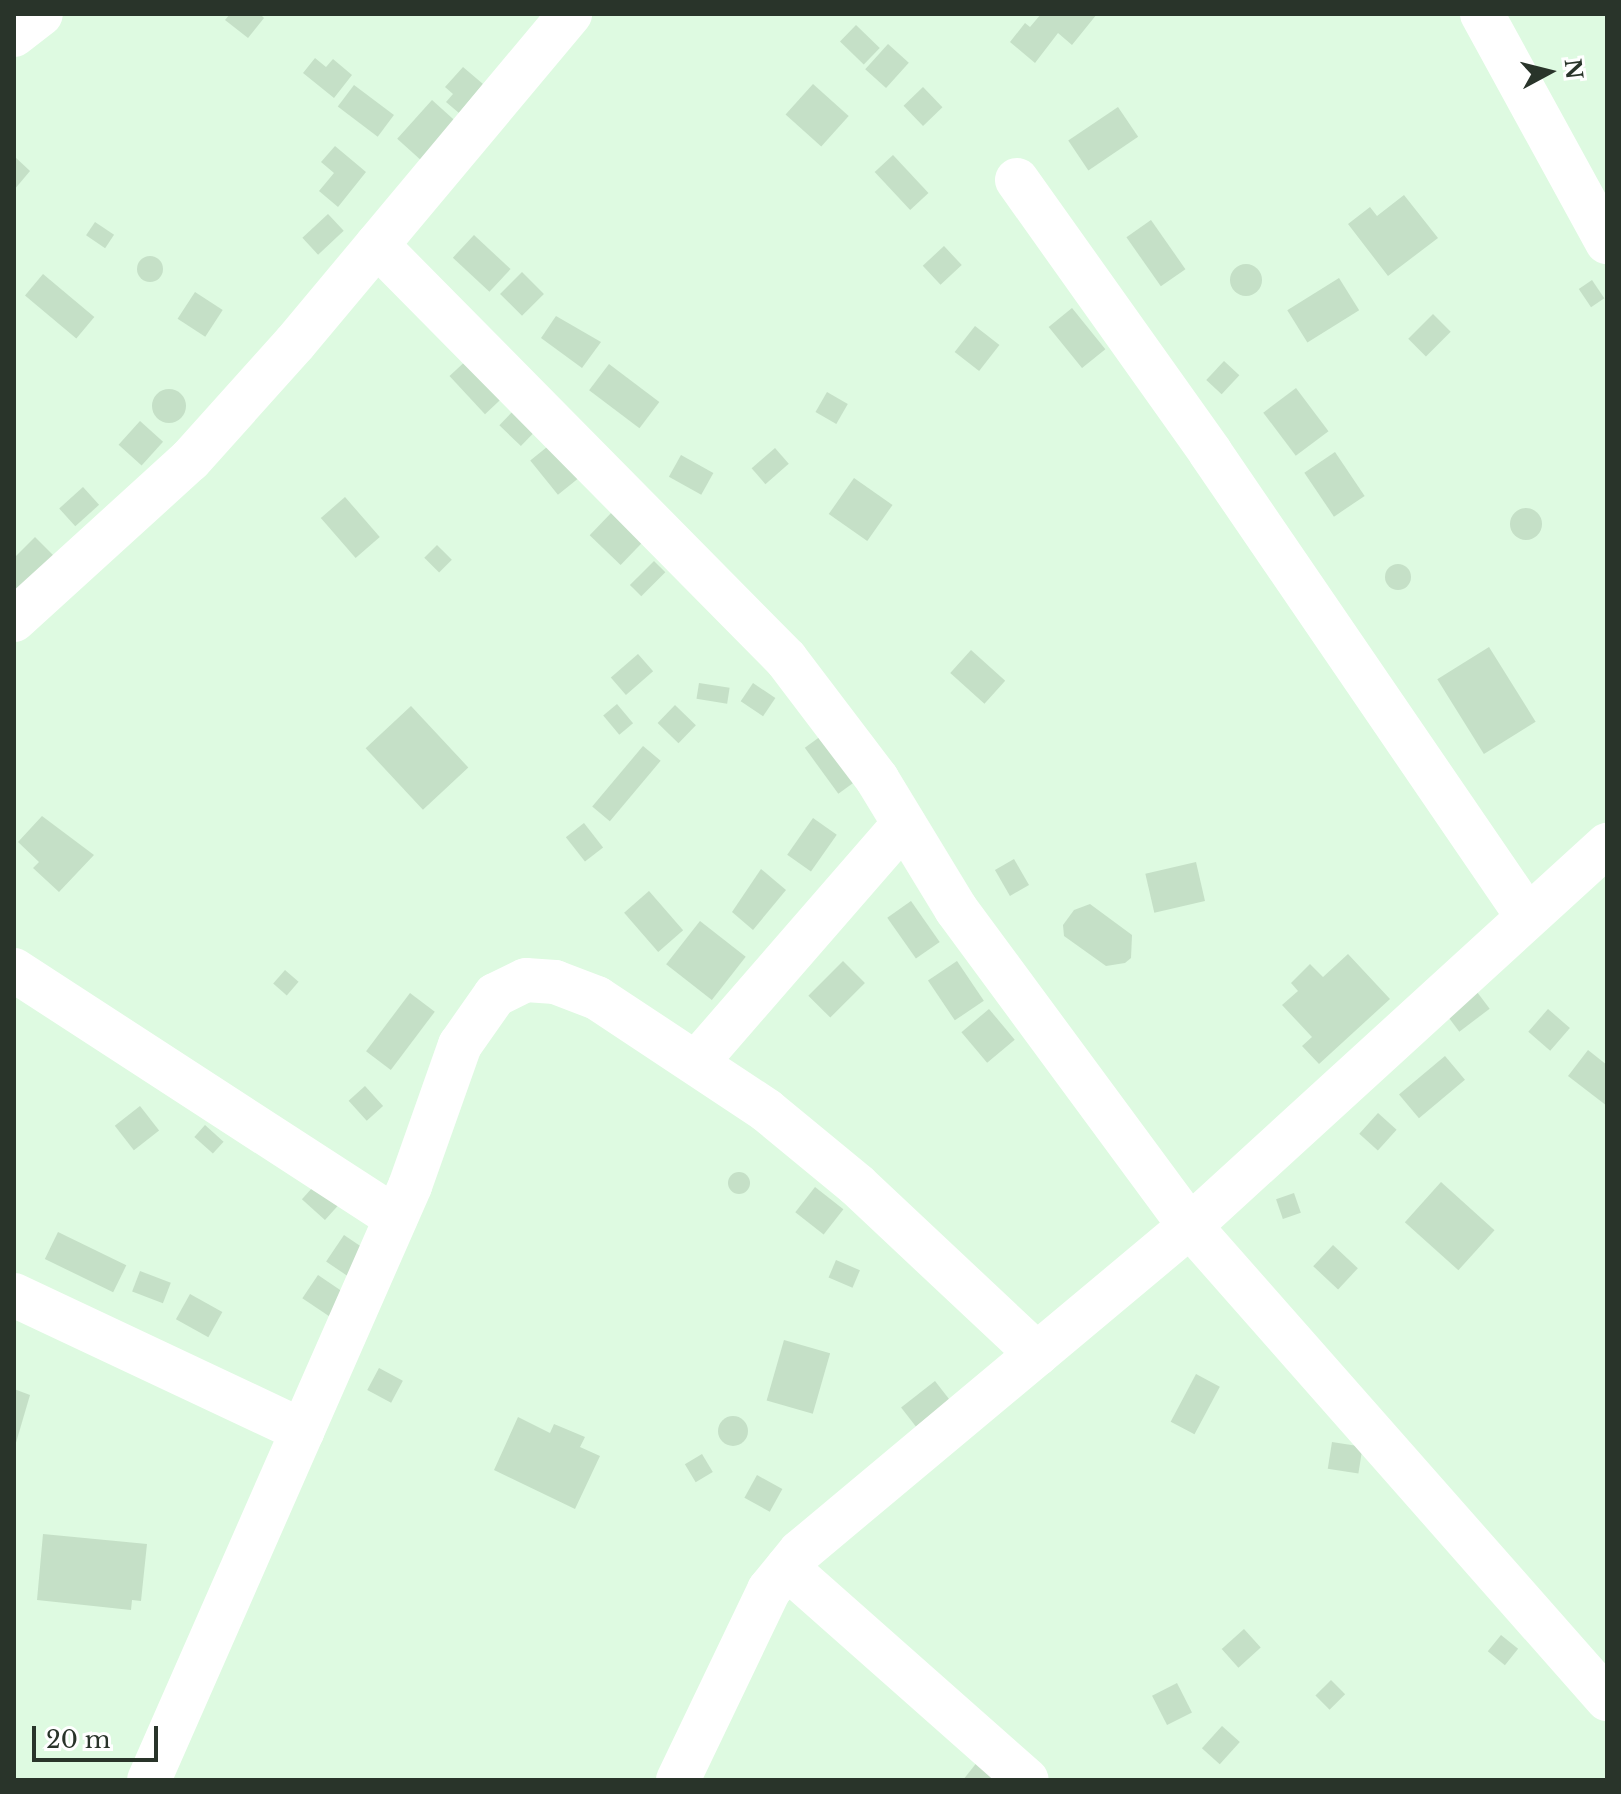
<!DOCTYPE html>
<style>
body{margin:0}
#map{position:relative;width:1621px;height:1794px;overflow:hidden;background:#defae1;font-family:"Libre Baskerville",serif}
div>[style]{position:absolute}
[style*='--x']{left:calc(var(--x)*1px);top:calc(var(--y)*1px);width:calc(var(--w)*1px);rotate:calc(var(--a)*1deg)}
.building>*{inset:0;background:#c5e0c7;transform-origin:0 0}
.round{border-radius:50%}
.minor>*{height:44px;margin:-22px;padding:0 22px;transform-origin:22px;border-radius:22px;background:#fff}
span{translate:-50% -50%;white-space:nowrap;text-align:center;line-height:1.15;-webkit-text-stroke:7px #fff;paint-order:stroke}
.frame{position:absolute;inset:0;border:16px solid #29342a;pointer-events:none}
.north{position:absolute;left:1509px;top:32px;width:80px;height:80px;-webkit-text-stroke:6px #fff;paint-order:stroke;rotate:83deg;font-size:22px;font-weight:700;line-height:32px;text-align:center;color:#29342a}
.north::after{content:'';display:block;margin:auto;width:28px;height:36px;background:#29342a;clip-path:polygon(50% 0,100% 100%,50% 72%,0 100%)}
.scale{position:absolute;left:32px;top:1726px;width:126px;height:36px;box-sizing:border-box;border:4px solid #29342a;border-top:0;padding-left:10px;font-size:24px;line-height:28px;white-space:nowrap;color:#29342a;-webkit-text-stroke:6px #fff;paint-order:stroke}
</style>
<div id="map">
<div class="building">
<div style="clip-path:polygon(230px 14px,260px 14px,264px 18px,248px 38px,225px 20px)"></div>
<div style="clip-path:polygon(1041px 14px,1097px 14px,1072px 45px,1058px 33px,1035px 63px,1010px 42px,1025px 23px,1030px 27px)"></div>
<div style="left:856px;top:25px;width:33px;height:23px;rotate:44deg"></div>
<div style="left:888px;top:44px;width:28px;height:34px;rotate:42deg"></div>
<div style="clip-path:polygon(315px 58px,326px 67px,333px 59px,352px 75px,334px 98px,303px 73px)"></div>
<div style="clip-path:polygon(463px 67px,483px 84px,459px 113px,446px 102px,453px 94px,445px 87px)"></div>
<div style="left:813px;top:84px;width:48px;height:41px;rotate:42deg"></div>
<div style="left:354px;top:85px;width:50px;height:27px;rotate:37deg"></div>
<div style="left:923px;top:87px;width:28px;height:27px;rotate:46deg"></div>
<div style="left:432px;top:100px;width:31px;height:52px;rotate:42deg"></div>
<div style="left:1118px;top:107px;width:36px;height:60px;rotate:56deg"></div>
<div style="clip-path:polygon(335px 146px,366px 172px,338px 207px,319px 191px,334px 173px,321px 162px)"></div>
<div style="left:893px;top:155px;width:52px;height:25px;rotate:47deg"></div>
<div style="clip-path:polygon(14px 156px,30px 171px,14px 190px)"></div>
<div style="clip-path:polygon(1404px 195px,1438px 238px,1388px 276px,1348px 224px,1370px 207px,1377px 216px)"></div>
<div style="left:328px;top:214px;width:23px;height:35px;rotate:47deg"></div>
<div style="left:1151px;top:220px;width:60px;height:30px;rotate:55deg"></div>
<div style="left:95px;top:222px;width:23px;height:16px;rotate:34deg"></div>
<div style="left:474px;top:235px;width:50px;height:31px;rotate:43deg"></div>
<div style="left:944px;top:246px;width:26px;height:29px;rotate:47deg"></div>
<div class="round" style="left:137px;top:256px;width:26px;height:26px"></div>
<div class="round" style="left:1230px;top:264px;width:32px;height:32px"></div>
<div style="left:522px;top:272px;width:31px;height:31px;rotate:45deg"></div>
<div style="left:43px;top:274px;width:67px;height:28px;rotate:40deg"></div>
<div style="left:1339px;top:278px;width:38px;height:61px;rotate:58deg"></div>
<div style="left:1592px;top:280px;width:22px;height:16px;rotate:56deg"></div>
<div style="left:195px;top:292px;width:33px;height:32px;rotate:33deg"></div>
<div style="left:1072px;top:308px;width:53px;height:30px;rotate:51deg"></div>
<div style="left:1433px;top:314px;width:25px;height:35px;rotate:45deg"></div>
<div style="clip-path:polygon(556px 316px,601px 342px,582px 368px,541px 338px)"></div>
<div style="left:975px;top:326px;width:31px;height:33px;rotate:38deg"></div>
<div style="left:470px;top:357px;width:52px;height:28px;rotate:47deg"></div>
<div style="left:1224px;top:361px;width:21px;height:26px;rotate:43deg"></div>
<div style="left:609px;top:364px;width:63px;height:33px;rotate:37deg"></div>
<div style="left:1296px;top:388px;width:54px;height:41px;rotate:53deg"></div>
<div class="round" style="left:152px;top:389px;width:34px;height:34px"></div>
<div style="left:827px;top:392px;width:24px;height:23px;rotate:30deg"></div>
<div style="left:516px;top:408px;width:30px;height:24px;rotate:44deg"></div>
<div style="left:140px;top:421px;width:31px;height:32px;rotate:42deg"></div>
<div style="left:552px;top:443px;width:44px;height:28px;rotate:51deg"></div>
<div style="left:775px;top:448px;width:21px;height:31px;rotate:49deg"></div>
<div style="left:1335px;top:452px;width:53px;height:37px;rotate:56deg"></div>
<div style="left:681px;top:455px;width:37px;height:25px;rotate:29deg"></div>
<div style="left:854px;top:478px;width:47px;height:44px;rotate:35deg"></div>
<div style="left:83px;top:487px;width:24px;height:32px;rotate:48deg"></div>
<div style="left:345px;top:497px;width:53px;height:32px;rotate:49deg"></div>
<div class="round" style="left:1510px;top:508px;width:32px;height:32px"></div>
<div style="left:614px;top:510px;width:43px;height:35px;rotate:44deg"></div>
<div style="clip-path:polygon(35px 537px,58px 560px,22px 595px,14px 587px,14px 558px)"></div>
<div style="left:437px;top:545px;width:21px;height:18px;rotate:45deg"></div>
<div style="left:654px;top:561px;width:16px;height:34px;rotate:45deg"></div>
<div class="round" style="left:1385px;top:564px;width:26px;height:26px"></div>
<div style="left:1489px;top:647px;width:88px;height:61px;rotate:58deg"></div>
<div style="left:971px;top:650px;width:46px;height:31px;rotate:42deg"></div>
<div style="left:638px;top:654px;width:23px;height:36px;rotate:49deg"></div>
<div style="left:699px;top:683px;width:31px;height:16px;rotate:9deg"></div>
<div style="left:753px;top:683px;width:27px;height:22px;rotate:34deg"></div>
<div style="left:617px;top:704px;width:25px;height:18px;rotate:50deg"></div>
<div style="left:675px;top:705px;width:29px;height:25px;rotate:44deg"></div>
<div style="left:411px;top:706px;width:84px;height:62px;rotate:47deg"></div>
<div style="left:821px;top:736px;width:57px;height:20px;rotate:54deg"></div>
<div style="left:643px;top:746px;width:23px;height:79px;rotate:40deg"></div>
<div style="clip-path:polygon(42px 816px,94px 855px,59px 892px,33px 868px,39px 862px,18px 842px)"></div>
<div style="left:813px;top:818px;width:29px;height:45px;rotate:35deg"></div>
<div style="left:584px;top:823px;width:31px;height:23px;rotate:52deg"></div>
<div style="left:1014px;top:859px;width:30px;height:22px;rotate:60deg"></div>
<div style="left:1196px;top:862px;width:40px;height:52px;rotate:77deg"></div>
<div style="clip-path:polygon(761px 869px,786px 890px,753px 930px,732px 912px)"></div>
<div style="left:649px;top:891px;width:52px;height:33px;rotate:49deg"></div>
<div style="left:911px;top:901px;width:50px;height:29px;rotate:55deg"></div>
<div style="clip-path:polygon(1090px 904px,1132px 935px,1131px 958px,1125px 963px,1106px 966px,1064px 936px,1063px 925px,1074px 910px)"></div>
<div style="left:700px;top:921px;width:58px;height:55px;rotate:38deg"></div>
<div style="clip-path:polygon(1348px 954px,1390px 999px,1319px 1064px,1302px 1046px,1312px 1037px,1282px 1005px,1298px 991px,1291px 983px,1310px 964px,1323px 977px)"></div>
<div style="left:843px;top:961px;width:31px;height:49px;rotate:45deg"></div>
<div style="left:957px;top:961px;width:48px;height:35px;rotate:56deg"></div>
<div style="left:285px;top:970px;width:18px;height:18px;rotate:41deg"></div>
<div style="left:1474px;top:988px;width:26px;height:38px;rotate:53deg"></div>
<div style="left:410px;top:993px;width:31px;height:73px;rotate:37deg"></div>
<div style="left:989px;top:1009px;width:40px;height:36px;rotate:50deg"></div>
<div style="left:1548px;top:1009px;width:29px;height:30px;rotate:41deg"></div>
<div style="clip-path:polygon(1588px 1050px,1607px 1065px,1607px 1106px,1568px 1076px)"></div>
<div style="left:1445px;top:1056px;width:31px;height:60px;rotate:50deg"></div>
<div style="left:365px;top:1086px;width:27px;height:22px;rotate:48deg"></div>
<div style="left:140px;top:1106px;width:31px;height:32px;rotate:52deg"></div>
<div style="left:1378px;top:1113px;width:25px;height:28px;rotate:42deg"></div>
<div style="left:205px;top:1125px;width:25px;height:16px;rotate:42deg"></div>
<div class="round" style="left:728px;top:1172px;width:22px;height:22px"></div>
<div style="left:322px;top:1177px;width:31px;height:30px;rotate:42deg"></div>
<div style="left:1441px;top:1182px;width:72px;height:54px;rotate:42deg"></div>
<div style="left:815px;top:1187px;width:36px;height:32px;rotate:38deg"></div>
<div style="left:1294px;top:1193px;width:21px;height:19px;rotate:71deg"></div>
<div style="left:58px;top:1232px;width:76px;height:30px;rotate:26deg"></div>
<div style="left:344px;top:1235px;width:29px;height:32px;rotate:34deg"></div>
<div style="left:1333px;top:1245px;width:34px;height:29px;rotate:43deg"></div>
<div style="left:836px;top:1260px;width:26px;height:19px;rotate:23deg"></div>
<div style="left:140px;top:1271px;width:33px;height:22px;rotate:21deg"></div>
<div style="left:318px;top:1275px;width:36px;height:28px;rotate:34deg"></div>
<div style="left:190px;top:1294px;width:37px;height:29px;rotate:29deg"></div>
<div style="left:784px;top:1340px;width:48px;height:63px;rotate:16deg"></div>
<div style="left:379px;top:1368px;width:27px;height:25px;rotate:28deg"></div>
<div style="left:1196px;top:1374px;width:27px;height:54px;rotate:28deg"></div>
<div style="left:935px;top:1381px;width:24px;height:43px;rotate:52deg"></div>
<div style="clip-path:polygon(14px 1389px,30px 1395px,15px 1446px,14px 1446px)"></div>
<div class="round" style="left:718px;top:1416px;width:30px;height:30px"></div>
<div style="clip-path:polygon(518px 1417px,550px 1433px,554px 1424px,585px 1437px,580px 1447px,600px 1456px,575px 1509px,494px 1470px)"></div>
<div style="left:1332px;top:1442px;width:31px;height:27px;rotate:9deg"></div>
<div style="left:702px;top:1454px;width:21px;height:20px;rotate:59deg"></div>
<div style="left:757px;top:1475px;width:29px;height:26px;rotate:29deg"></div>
<div style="clip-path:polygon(43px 1534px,147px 1544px,141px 1601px,132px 1600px,131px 1610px,37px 1600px)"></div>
<div style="left:1244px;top:1629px;width:25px;height:30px;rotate:48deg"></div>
<div style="left:1501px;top:1635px;width:22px;height:21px;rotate:39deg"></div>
<div style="left:1331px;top:1680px;width:20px;height:22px;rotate:45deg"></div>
<div style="left:1177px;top:1683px;width:33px;height:28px;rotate:63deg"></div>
<div style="left:1222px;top:1726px;width:24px;height:30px;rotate:42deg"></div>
<div style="clip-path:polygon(978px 1761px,1002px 1780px,963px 1780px)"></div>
</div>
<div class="minor">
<div style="--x:1482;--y:14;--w:260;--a:61.3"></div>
<div style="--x:14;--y:35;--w:34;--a:-38"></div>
<div style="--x:1017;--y:180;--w:334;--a:54.6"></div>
<div style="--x:1210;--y:452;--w:562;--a:55.66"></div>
<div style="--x:377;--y:245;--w:582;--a:45.35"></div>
<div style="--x:786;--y:659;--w:151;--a:52.8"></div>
<div style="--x:877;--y:779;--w:152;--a:58.7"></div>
<div style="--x:956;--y:909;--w:394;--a:53.6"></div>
<div style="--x:1190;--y:1226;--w:631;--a:48.6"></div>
<div style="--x:14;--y:620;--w:238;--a:-42.3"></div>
<div style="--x:190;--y:460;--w:157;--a:-48.1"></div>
<div style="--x:295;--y:343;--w:429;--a:-50.1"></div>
<div style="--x:14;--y:970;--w:455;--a:33"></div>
<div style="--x:696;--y:1063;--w:317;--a:-49"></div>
<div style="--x:14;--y:1295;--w:319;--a:25.2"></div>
<div style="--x:787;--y:1568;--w:320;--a:41.5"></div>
<div style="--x:149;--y:1780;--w:649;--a:-66.28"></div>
<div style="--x:410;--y:1186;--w:150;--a:-70.5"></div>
<div style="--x:460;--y:1045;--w:61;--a:-55"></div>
<div style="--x:495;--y:995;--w:34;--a:-26"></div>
<div style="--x:526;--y:980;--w:29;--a:4"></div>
<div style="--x:555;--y:982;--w:45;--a:20.9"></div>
<div style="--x:597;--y:998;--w:203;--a:33.5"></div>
<div style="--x:766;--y:1110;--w:118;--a:39.5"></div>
<div style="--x:857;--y:1185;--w:247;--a:43.2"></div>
<div style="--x:678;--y:1780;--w:211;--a:-64.4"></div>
<div style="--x:769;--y:1590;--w:49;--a:-50.8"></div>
<div style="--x:800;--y:1552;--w:508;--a:-39.89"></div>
<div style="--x:1190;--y:1226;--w:565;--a:-42.42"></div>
</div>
<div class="frame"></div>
<div class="north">N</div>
<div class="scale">20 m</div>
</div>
